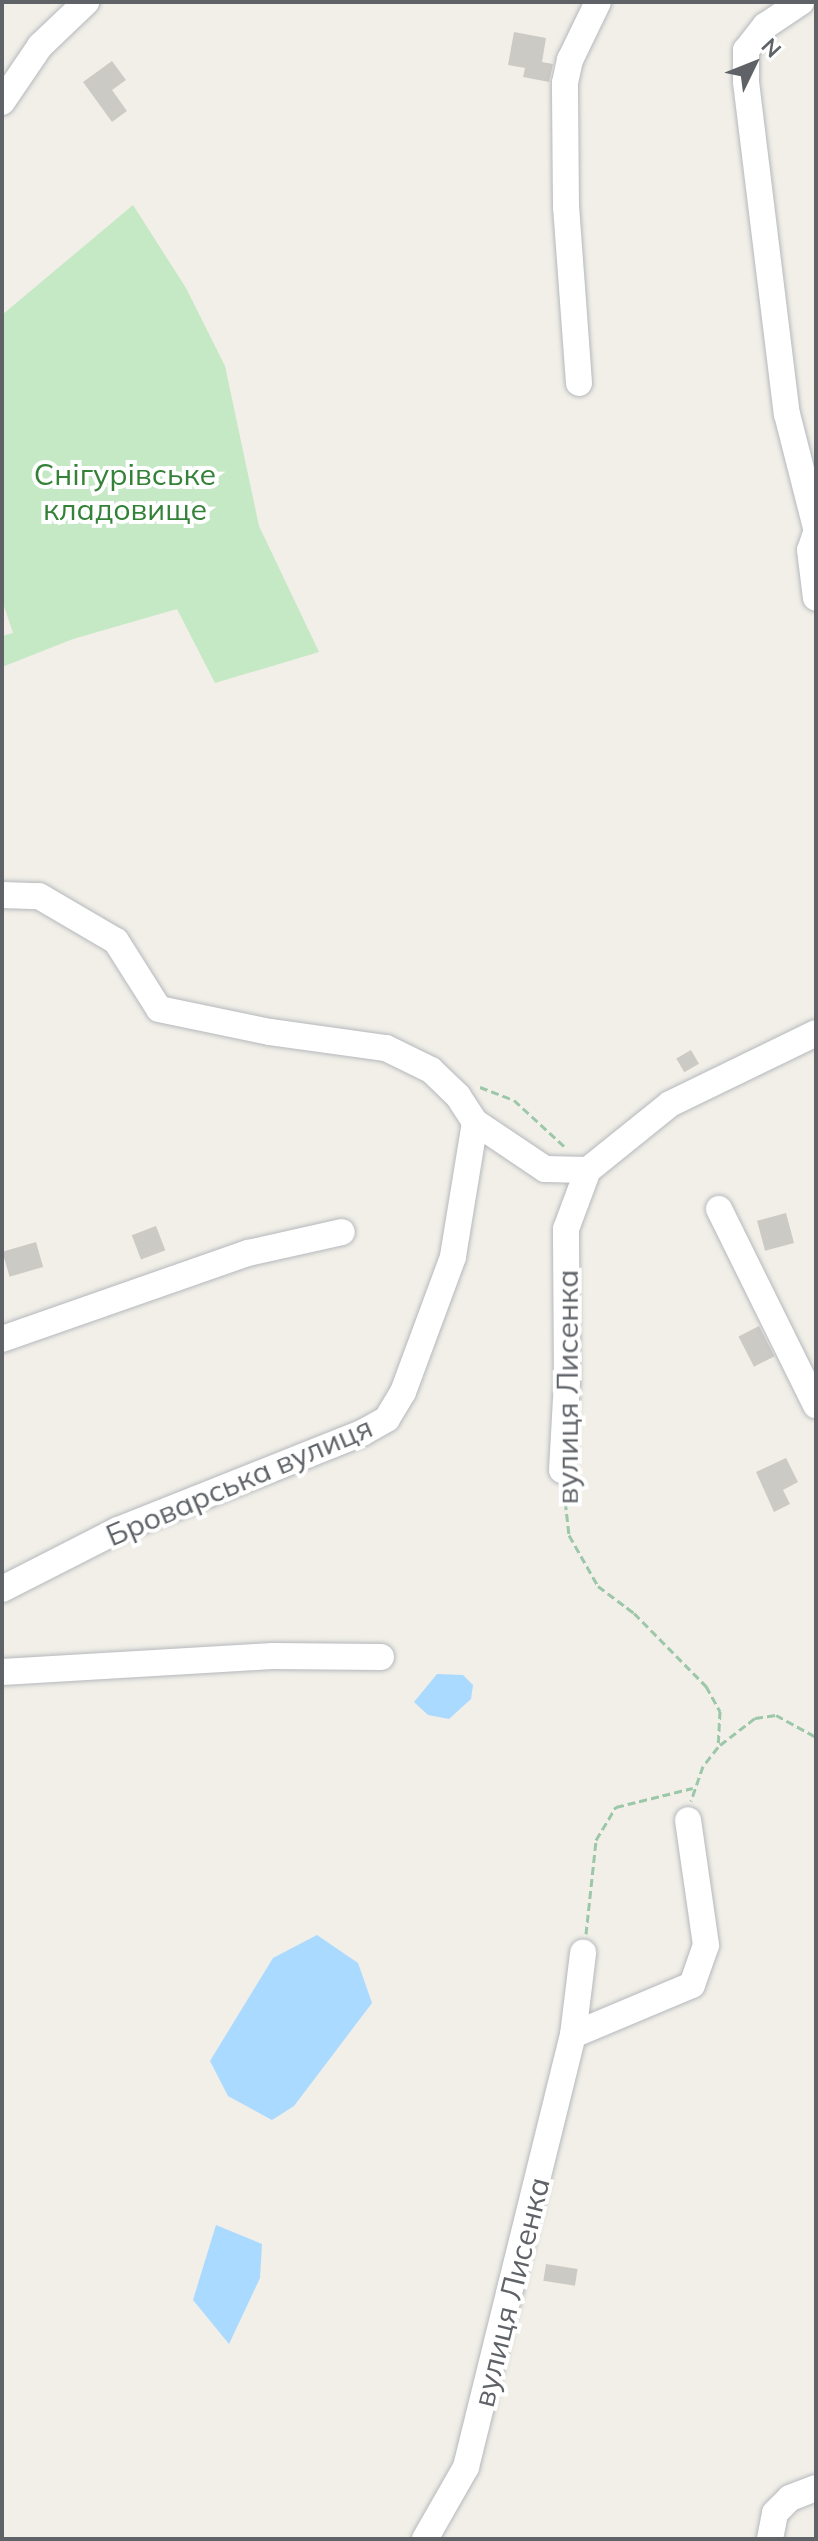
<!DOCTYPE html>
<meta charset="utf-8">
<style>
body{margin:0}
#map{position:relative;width:818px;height:2541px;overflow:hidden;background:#f1efe8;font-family:Mulish,sans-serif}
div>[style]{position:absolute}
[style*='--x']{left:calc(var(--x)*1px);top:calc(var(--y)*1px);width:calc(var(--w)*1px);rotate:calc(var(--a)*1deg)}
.green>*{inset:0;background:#c5e8c5}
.water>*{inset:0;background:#aadaff}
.building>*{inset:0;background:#cccac5;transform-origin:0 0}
.path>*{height:3px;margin-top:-1.5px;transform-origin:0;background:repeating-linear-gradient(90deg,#9cc7a9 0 8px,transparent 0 12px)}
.roads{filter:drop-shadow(0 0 2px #b5b8bc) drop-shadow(0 0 2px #b5b8bc)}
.minor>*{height:26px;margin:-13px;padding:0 13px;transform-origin:13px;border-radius:13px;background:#fff}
span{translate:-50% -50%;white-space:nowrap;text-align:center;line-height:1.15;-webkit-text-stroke:8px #fff;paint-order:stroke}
.park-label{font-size:30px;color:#348238}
.street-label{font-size:30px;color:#5f6368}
.frame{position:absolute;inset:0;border:4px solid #5f6368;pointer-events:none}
.north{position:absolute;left:714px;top:24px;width:80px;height:80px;-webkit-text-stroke:6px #fff;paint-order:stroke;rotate:47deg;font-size:22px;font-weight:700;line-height:32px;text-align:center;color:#5f6368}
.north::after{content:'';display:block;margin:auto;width:28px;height:36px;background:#5f6368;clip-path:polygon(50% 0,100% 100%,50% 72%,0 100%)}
</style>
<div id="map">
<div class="green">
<div style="clip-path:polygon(133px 205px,186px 288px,225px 366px,259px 526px,319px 652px,215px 683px,177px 609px,73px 639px,2px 667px,2px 636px,13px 633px,2px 600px,2px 315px)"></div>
</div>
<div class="water">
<div style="clip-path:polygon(437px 1674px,463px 1675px,473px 1685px,471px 1699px,449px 1719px,428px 1715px,414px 1702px)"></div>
<div style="clip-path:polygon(317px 1935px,358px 1963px,372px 2003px,294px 2106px,272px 2120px,228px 2096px,210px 2061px,273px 1958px)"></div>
<div style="clip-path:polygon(216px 2225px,262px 2244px,260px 2278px,229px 2344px,193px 2300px)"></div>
</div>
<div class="building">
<div style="clip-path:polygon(514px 32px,546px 38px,542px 62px,553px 64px,549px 82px,523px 77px,525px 68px,508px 65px)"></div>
<div style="clip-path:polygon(112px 61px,126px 80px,112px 90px,127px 111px,112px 122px,83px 82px)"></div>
<div style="left:691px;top:1050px;width:16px;height:17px;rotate:60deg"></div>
<div style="left:786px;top:1213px;width:31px;height:30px;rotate:75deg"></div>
<div style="left:156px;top:1226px;width:26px;height:26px;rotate:69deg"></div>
<div style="left:36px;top:1242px;width:26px;height:35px;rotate:74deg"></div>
<div style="left:759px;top:1326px;width:34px;height:23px;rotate:63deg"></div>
<div style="clip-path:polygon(786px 1458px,798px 1482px,783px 1490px,790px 1504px,774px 1512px,756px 1472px)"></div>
<div style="left:546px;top:2264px;width:32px;height:17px;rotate:9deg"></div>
</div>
<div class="path">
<div style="--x:480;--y:1087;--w:36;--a:21"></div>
<div style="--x:514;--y:1100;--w:68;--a:42.6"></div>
<div style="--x:564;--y:1490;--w:45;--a:83.7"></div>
<div style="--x:569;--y:1535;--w:59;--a:60.4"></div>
<div style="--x:598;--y:1586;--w:45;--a:36.9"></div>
<div style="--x:634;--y:1613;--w:103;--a:45.4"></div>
<div style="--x:706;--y:1686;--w:29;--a:61"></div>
<div style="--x:720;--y:1711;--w:36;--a:93"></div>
<div style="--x:718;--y:1747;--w:24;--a:128"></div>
<div style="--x:703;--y:1766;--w:37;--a:109"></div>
<div style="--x:720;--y:1745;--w:44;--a:-37.6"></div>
<div style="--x:755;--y:1718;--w:21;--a:-8"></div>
<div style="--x:776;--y:1715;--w:46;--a:28.8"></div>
<div style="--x:586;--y:1934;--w:95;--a:-83.9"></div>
<div style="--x:596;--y:1840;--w:39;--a:-59"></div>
<div style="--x:616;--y:1807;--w:79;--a:-13.9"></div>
</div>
<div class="roads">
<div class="minor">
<div style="--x:801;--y:2;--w:43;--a:146.3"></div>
<div style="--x:765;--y:26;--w:31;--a:128"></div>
<div style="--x:746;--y:50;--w:32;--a:90"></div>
<div style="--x:746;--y:82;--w:335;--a:83"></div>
<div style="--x:787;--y:414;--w:118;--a:75.7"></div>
<div style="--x:2;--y:102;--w:68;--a:-55.8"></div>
<div style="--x:40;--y:46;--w:64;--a:-43.7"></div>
<div style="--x:579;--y:383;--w:176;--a:-94.2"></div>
<div style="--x:566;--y:207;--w:124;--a:-90.5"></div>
<div style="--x:565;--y:83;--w:24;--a:-78"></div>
<div style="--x:570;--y:60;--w:64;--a:-64.2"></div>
<div style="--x:816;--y:533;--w:18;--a:109"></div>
<div style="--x:810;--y:550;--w:48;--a:82.9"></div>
<div style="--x:2;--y:895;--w:37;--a:2"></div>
<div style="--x:39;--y:896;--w:89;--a:30.3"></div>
<div style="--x:116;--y:941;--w:80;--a:57.7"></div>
<div style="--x:159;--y:1009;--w:113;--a:11.7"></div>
<div style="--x:270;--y:1032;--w:117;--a:7.9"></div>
<div style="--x:386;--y:1048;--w:50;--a:26.1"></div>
<div style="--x:431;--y:1070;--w:37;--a:44"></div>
<div style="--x:458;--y:1096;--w:31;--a:57"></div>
<div style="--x:475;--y:1122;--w:137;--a:99.3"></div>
<div style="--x:453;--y:1257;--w:144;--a:110.3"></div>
<div style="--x:403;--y:1392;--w:31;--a:121"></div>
<div style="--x:387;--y:1419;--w:29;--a:151"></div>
<div style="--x:362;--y:1433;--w:263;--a:158.3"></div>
<div style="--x:118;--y:1530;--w:130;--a:153"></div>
<div style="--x:475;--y:1122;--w:84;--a:33.9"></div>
<div style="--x:545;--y:1169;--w:43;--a:1.3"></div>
<div style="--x:588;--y:1170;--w:105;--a:-38.8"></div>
<div style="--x:670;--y:1104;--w:162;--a:-25.9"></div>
<div style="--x:719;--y:1209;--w:219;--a:63.7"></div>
<div style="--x:2;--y:1339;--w:261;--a:-19.3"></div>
<div style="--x:248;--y:1253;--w:96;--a:-12.6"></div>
<div style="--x:562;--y:1470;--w:89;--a:-86.8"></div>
<div style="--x:567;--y:1381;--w:152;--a:-90.4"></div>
<div style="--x:566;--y:1229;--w:63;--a:-69.6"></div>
<div style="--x:2;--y:1672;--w:271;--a:-3.4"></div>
<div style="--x:273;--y:1656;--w:108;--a:0.5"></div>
<div style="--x:573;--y:2035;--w:83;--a:-83"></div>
<div style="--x:425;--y:2539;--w:83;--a:-60.3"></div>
<div style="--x:466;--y:2467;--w:445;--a:-76.1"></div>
<div style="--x:573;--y:2035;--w:129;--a:-22.8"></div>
<div style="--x:692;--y:1985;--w:42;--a:-70.7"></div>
<div style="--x:706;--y:1945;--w:126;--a:-98.2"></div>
<div style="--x:770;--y:2539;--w:26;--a:-79"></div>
<div style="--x:775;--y:2513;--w:21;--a:-45"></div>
<div style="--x:790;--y:2498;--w:28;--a:-21"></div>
</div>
</div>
<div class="park-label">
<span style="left:125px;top:491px">Снігурівське<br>кладовище</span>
</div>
<div class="street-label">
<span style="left:567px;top:1387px;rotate:-90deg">вулиця Лисенка</span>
<span style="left:239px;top:1481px;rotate:-23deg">Броварська вулиця</span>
<span style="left:511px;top:2292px;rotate:-76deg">вулиця Лисенка</span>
</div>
<div class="frame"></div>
<div class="north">N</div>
</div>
